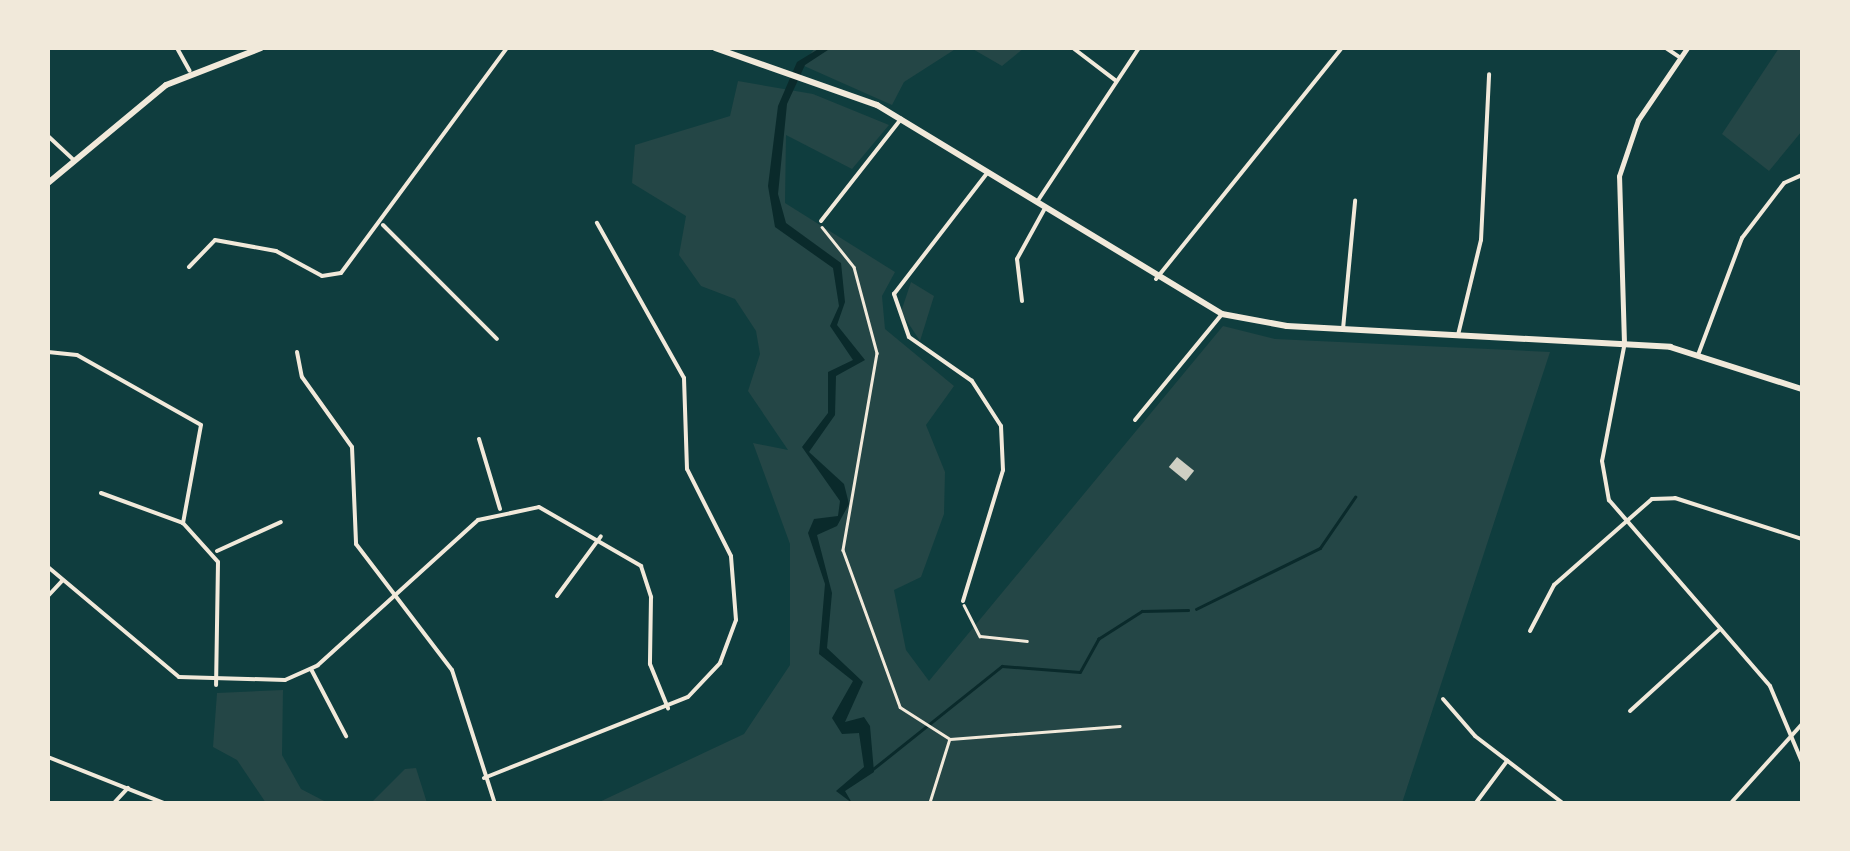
<!DOCTYPE html>
<style>
body{margin:0}
#map{position:relative;width:1850px;height:851px;overflow:hidden;background:#0f3d3e;font-family:"Public Sans",sans-serif}
div>[style]{position:absolute}
[style*='--x']{left:calc(var(--x)*1px);top:calc(var(--y)*1px);width:calc(var(--w)*1px);rotate:calc(var(--a)*1deg)}
.green>*{inset:0;background:#244646}
.water>*{inset:0;background:#0a2a2b}
.stream>*{height:2.5px;margin:-1.25px;padding:0 1.25px;transform-origin:1.25px;border-radius:1.25px;background:#0a2a2b}
.building>*{inset:0;background:#cfcfc3;transform-origin:0 0}
.path>*{height:2.5px;margin:-1.25px;padding:0 1.25px;transform-origin:1.25px;border-radius:1.25px;background:#f1e9da}
.minor>*{height:4px;margin:-2px;padding:0 2px;transform-origin:2px;border-radius:2px;background:#f1e9da}
.tertiary>*{height:5px;margin:-2.5px;padding:0 2.5px;transform-origin:2.5px;border-radius:2.5px;background:#f1e9da}
.secondary>*{height:6px;margin:-3px;padding:0 3px;transform-origin:3px;border-radius:3px;background:#f1e9da}
span{translate:-50% -50%;white-space:nowrap;text-align:center;line-height:1.15;-webkit-text-stroke:10px #f1e9da;paint-order:stroke}
.frame{position:absolute;inset:0;border:50px solid #f1e9da;pointer-events:none}
</style>
<div id="map">
<div class="green">
<div style="clip-path:polygon(815px 48px,957px 48px,904px 82px,892px 105px,802px 65px)"></div>
<div style="clip-path:polygon(971px 48px,1024px 48px,1002px 66px)"></div>
<div style="clip-path:polygon(1779px 48px,1802px 48px,1802px 131px,1769px 171px,1722px 134px)"></div>
<div style="clip-path:polygon(738px 81px,813px 94px,889px 125px,852px 169px,786px 135px,785px 203px,895px 272px,882px 296px,885px 329px,954px 386px,926px 425px,945px 472px,944px 514px,921px 577px,894px 590px,906px 650px,929px 681px,1223px 326px,1275px 339px,1550px 352px,1402px 803px,595px 804px,744px 734px,790px 665px,790px 544px,753px 443px,788px 450px,748px 391px,760px 354px,756px 331px,735px 299px,701px 286px,679px 255px,686px 216px,632px 183px,635px 145px,730px 116px)"></div>
<div style="clip-path:polygon(911px 282px,934px 296px,920px 341px,901px 312px)"></div>
<div style="clip-path:polygon(283px 690px,282px 755px,301px 789px,328px 803px,266px 803px,237px 760px,213px 747px,217px 693px)"></div>
<div style="clip-path:polygon(416px 768px,427px 803px,371px 803px,405px 769px)"></div>
</div>
<div class="water">
<div style="clip-path:polygon(820px 48px,831px 48px,805px 65px,787px 104px,778px 194px,786px 223px,841px 263px,845px 302px,837px 325px,865px 360px,836px 376px,835px 415px,809px 452px,844px 484px,849px 504px,837px 526px,817px 535px,832px 593px,827px 648px,863px 682px,845px 722px,864px 717px,870px 726px,874px 772px,845px 791px,852px 803px,836px 791px,864px 767px,859px 733px,842px 734px,832px 718px,853px 681px,819px 654px,825px 584px,808px 533px,814px 519px,838px 516px,840px 501px,802px 447px,828px 413px,828px 372px,853px 360px,830px 326px,839px 306px,833px 268px,775px 227px,768px 186px,778px 106px,797px 62px)"></div>
</div>
<div class="stream">
<div style="--x:1196;--y:609;--w:138;--a:-26.2"></div>
<div style="--x:1320;--y:548;--w:62;--a:-55.5"></div>
<div style="--x:873;--y:769;--w:165;--a:-38.6"></div>
<div style="--x:1002;--y:666;--w:78;--a:4.4"></div>
<div style="--x:1080;--y:672;--w:38;--a:-61"></div>
<div style="--x:1098;--y:639;--w:52;--a:-32.5"></div>
<div style="--x:1142;--y:611;--w:46;--a:-1.2"></div>
</div>
<div class="building">
<div style="left:1177px;top:457px;width:22px;height:13px;rotate:39deg"></div>
</div>
<div class="path">
<div style="--x:822;--y:227;--w:51;--a:51.3"></div>
<div style="--x:854;--y:267;--w:89;--a:75"></div>
<div style="--x:877;--y:353;--w:200;--a:99.8"></div>
<div style="--x:843;--y:550;--w:167;--a:70"></div>
<div style="--x:900;--y:707;--w:59;--a:32.6"></div>
<div style="--x:950;--y:739;--w:170;--a:-4.4"></div>
<div style="--x:964;--y:605;--w:35;--a:63"></div>
<div style="--x:980;--y:636;--w:47;--a:6.1"></div>
<div style="--x:929;--y:804;--w:67;--a:-72.6"></div>
</div>
<div class="minor">
<div style="--x:177;--y:48;--w:26;--a:61"></div>
<div style="--x:1073;--y:48;--w:53;--a:37.3"></div>
<div style="--x:1666;--y:48;--w:18;--a:34"></div>
<div style="--x:48;--y:136;--w:35;--a:43"></div>
<div style="--x:1037;--y:202;--w:185;--a:-56.5"></div>
<div style="--x:821;--y:221;--w:130;--a:-51.9"></div>
<div style="--x:383;--y:225;--w:161;--a:45"></div>
<div style="--x:189;--y:267;--w:37;--a:-46"></div>
<div style="--x:215;--y:240;--w:62;--a:10.2"></div>
<div style="--x:276;--y:251;--w:52;--a:28.5"></div>
<div style="--x:322;--y:276;--w:19;--a:-9"></div>
<div style="--x:341;--y:273;--w:280;--a:-53.6"></div>
<div style="--x:1156;--y:279;--w:297;--a:-51.2"></div>
<div style="--x:1022;--y:301;--w:42;--a:-96.8"></div>
<div style="--x:1017;--y:259;--w:58;--a:-61.2"></div>
<div style="--x:1343;--y:329;--w:129;--a:-84.6"></div>
<div style="--x:1458;--y:335;--w:98;--a:-76.4"></div>
<div style="--x:1481;--y:240;--w:166;--a:-87.2"></div>
<div style="--x:1624;--y:347;--w:116;--a:100.9"></div>
<div style="--x:1602;--y:461;--w:40;--a:80"></div>
<div style="--x:1609;--y:500;--w:246;--a:49.1"></div>
<div style="--x:1770;--y:686;--w:82;--a:67.2"></div>
<div style="--x:48;--y:352;--w:29;--a:6"></div>
<div style="--x:77;--y:355;--w:142;--a:29.4"></div>
<div style="--x:201;--y:425;--w:100;--a:100.4"></div>
<div style="--x:183;--y:523;--w:52;--a:48.1"></div>
<div style="--x:218;--y:562;--w:123;--a:90.9"></div>
<div style="--x:297;--y:352;--w:25;--a:79"></div>
<div style="--x:302;--y:377;--w:86;--a:54.5"></div>
<div style="--x:352;--y:447;--w:97;--a:87.6"></div>
<div style="--x:356;--y:544;--w:158;--a:52.7"></div>
<div style="--x:452;--y:670;--w:141;--a:72.2"></div>
<div style="--x:1698;--y:355;--w:125;--a:-69.4"></div>
<div style="--x:1742;--y:238;--w:69;--a:-52.6"></div>
<div style="--x:1784;--y:183;--w:20;--a:-24"></div>
<div style="--x:1135;--y:420;--w:137;--a:-50.6"></div>
<div style="--x:479;--y:439;--w:73;--a:73.3"></div>
<div style="--x:101;--y:493;--w:87;--a:20.1"></div>
<div style="--x:217;--y:551;--w:70;--a:-24.4"></div>
<div style="--x:48;--y:567;--w:171;--a:40"></div>
<div style="--x:179;--y:677;--w:106;--a:1.6"></div>
<div style="--x:285;--y:680;--w:36;--a:-24"></div>
<div style="--x:318;--y:665;--w:216;--a:-42.2"></div>
<div style="--x:478;--y:520;--w:62;--a:-12"></div>
<div style="--x:539;--y:507;--w:118;--a:30"></div>
<div style="--x:641;--y:566;--w:33;--a:72"></div>
<div style="--x:651;--y:597;--w:67;--a:90.9"></div>
<div style="--x:650;--y:664;--w:48;--a:67.8"></div>
<div style="--x:48;--y:596;--w:21;--a:-47"></div>
<div style="--x:557;--y:596;--w:74;--a:-53.7"></div>
<div style="--x:963;--y:601;--w:137;--a:-73"></div>
<div style="--x:1003;--y:470;--w:44;--a:-92.6"></div>
<div style="--x:1001;--y:426;--w:54;--a:-122.8"></div>
<div style="--x:972;--y:381;--w:77;--a:-145.1"></div>
<div style="--x:909;--y:337;--w:46;--a:-109.2"></div>
<div style="--x:894;--y:294;--w:154;--a:-52.4"></div>
<div style="--x:1530;--y:631;--w:52;--a:-62.4"></div>
<div style="--x:1554;--y:585;--w:130;--a:-41.3"></div>
<div style="--x:1652;--y:499;--w:23;--a:-2"></div>
<div style="--x:1675;--y:498;--w:133;--a:17.9"></div>
<div style="--x:311;--y:669;--w:76;--a:62.4"></div>
<div style="--x:1443;--y:699;--w:49;--a:49.1"></div>
<div style="--x:1475;--y:736;--w:112;--a:37.4"></div>
<div style="--x:1630;--y:711;--w:122;--a:-42.3"></div>
<div style="--x:48;--y:757;--w:127;--a:21.7"></div>
<div style="--x:484;--y:778;--w:219;--a:-21.7"></div>
<div style="--x:688;--y:697;--w:47;--a:-46.7"></div>
<div style="--x:720;--y:663;--w:46;--a:-69.6"></div>
<div style="--x:736;--y:620;--w:64;--a:-94.5"></div>
<div style="--x:731;--y:556;--w:97;--a:-116.8"></div>
<div style="--x:687;--y:469;--w:91;--a:-91.9"></div>
<div style="--x:684;--y:378;--w:178;--a:-119.3"></div>
<div style="--x:113;--y:804;--w:22;--a:-47"></div>
<div style="--x:1475;--y:804;--w:54;--a:-53.3"></div>
<div style="--x:1730;--y:804;--w:108;--a:-48"></div>
</div>
<div class="tertiary">
<div style="--x:1624;--y:343;--w:167;--a:-91.7"></div>
<div style="--x:1619;--y:176;--w:59;--a:-71.3"></div>
<div style="--x:1638;--y:120;--w:87;--a:-55.8"></div>
</div>
<div class="secondary">
<div style="--x:715;--y:48;--w:172;--a:19.4"></div>
<div style="--x:877;--y:105;--w:403;--a:31.2"></div>
<div style="--x:1222;--y:314;--w:66;--a:10.5"></div>
<div style="--x:1287;--y:326;--w:384;--a:3.1"></div>
<div style="--x:1670;--y:347;--w:139;--a:17.7"></div>
<div style="--x:48;--y:183;--w:153;--a:-39.7"></div>
<div style="--x:166;--y:85;--w:102;--a:-21.3"></div>
</div>
<div class="frame"></div>
</div>
